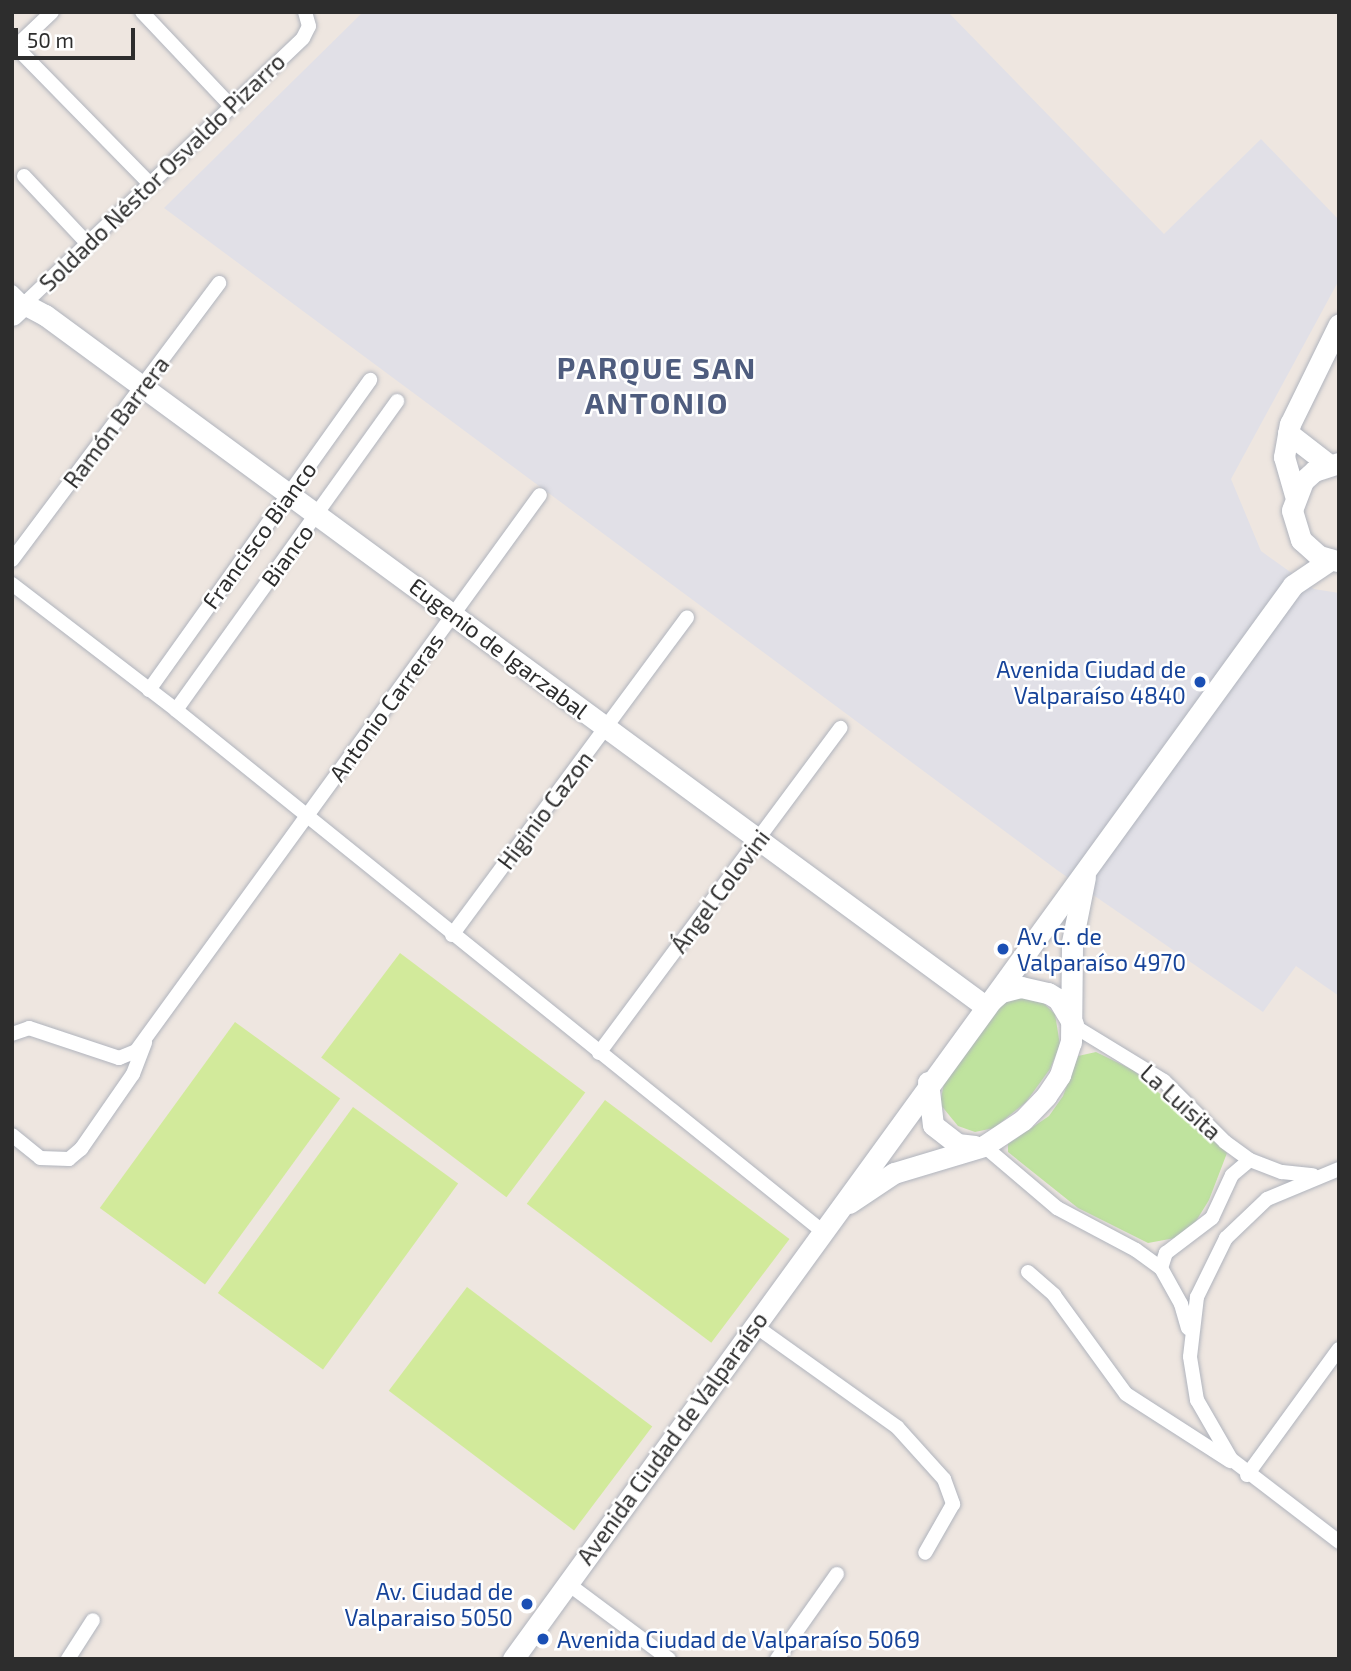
<!DOCTYPE html>
<meta charset="utf-8">
<style>
body{margin:0}
#map{position:relative;width:1351px;height:1671px;overflow:hidden;background:#eee6e0;font-family:"Exo 2",sans-serif}
div>[style]{position:absolute}
[style*='--x']{left:calc(var(--x)*1px);top:calc(var(--y)*1px);width:calc(var(--w)*1px);rotate:calc(var(--a)*1deg)}
.industrial>*{inset:0;background:#e1e0e7}
.green>*{inset:0;background:#bfe39e}
.pitch>*{inset:0;background:#d2ea9b;transform-origin:0 0}
.roads{filter:drop-shadow(0 0 2px #b0b4bd) drop-shadow(0 0 2px #b0b4bd)}
.street>*{height:14px;margin:-7px;padding:0 7px;transform-origin:7px;border-radius:7px;background:#fff}
.secondary>*{height:21px;margin:-10.5px;padding:0 10.5px;transform-origin:10.5px;border-radius:10.5px;background:#fff}
.dots>*{width:19px;height:19px;translate:-50% -50%;box-sizing:border-box;border:4px solid #fff;border-radius:50%}
span{translate:-50% -50%;white-space:nowrap;text-align:center;line-height:1.15;-webkit-text-stroke:5px #fff;paint-order:stroke}
.street-label{font-size:23px;color:#2d2d2d}
.transit-label{font-size:23px;color:#164399}
.right{translate:-100% -50%;text-align:right}
.left{translate:0 -50%;text-align:left}
.district-label{font-size:30px;color:#4e5c7e;font-weight:700;letter-spacing:2px}
.frame{position:absolute;inset:0;border:14px solid #2d2d2d;pointer-events:none}
.scale{position:absolute;left:14px;top:28px;width:121px;height:32px;box-sizing:border-box;border:4px solid #2d2d2d;border-top:0;padding-left:9px;font-size:21px;line-height:24px;white-space:nowrap;color:#2d2d2d;-webkit-text-stroke:5px #fff;paint-order:stroke}
</style>
<div id="map">
<div class="industrial">
<div style="clip-path:polygon(363px 12px,948px 12px,1164px 234px,1261px 139px,1339px 220px,1339px 280px,1231px 479px,1261px 551px,1314px 589px,1339px 593px,1339px 996px,1296px 966px,1263px 1012px,1057px 870px,164px 208px)"></div>
</div>
<div class="green">
<div style="clip-path:polygon(1018px 995px,1037px 997px,1055px 1014px,1060px 1045px,1050px 1069px,1026px 1102px,994px 1128px,975px 1132px,958px 1126px,940px 1104px,944px 1083px,999px 1007px)"></div>
<div style="clip-path:polygon(1096px 1052px,1133px 1070px,1227px 1153px,1209px 1200px,1193px 1226px,1175px 1238px,1148px 1243px,1078px 1208px,1008px 1152px,1008px 1144px,1049px 1116px,1063px 1096px,1078px 1056px)"></div>
</div>
<div class="pitch">
<div style="left:400px;top:953px;width:232px;height:131px;rotate:37deg"></div>
<div style="left:235px;top:1022px;width:130px;height:230px;rotate:36deg"></div>
<div style="left:605px;top:1100px;width:231px;height:130px;rotate:37deg"></div>
<div style="left:353px;top:1107px;width:130px;height:230px;rotate:36deg"></div>
<div style="left:467px;top:1287px;width:232px;height:130px;rotate:37deg"></div>
</div>
<div class="roads">
<div class="street">
<div style="--x:142;--y:12;--w:129;--a:46.6"></div>
<div style="--x:12;--y:43;--w:197;--a:45.6"></div>
<div style="--x:12;--y:50;--w:55;--a:-43.5"></div>
<div style="--x:24;--y:176;--w:92;--a:46.8"></div>
<div style="--x:12;--y:292;--w:17;--a:45"></div>
<div style="--x:24;--y:304;--w:385;--a:-43.6"></div>
<div style="--x:303;--y:38;--w:13;--a:-63"></div>
<div style="--x:309;--y:26;--w:15;--a:-106"></div>
<div style="--x:12;--y:560;--w:346;--a:-53.2"></div>
<div style="--x:12;--y:584;--w:207;--a:37.5"></div>
<div style="--x:176;--y:710;--w:829;--a:38.88"></div>
<div style="--x:149;--y:690;--w:381;--a:-54.5"></div>
<div style="--x:176;--y:710;--w:380;--a:-54.4"></div>
<div style="--x:452;--y:935;--w:395;--a:-53.5"></div>
<div style="--x:1074;--y:1026;--w:105;--a:31.4"></div>
<div style="--x:1164;--y:1081;--w:86;--a:45"></div>
<div style="--x:1225;--y:1142;--w:31;--a:36"></div>
<div style="--x:1250;--y:1160;--w:34;--a:21"></div>
<div style="--x:1282;--y:1172;--w:31;--a:6"></div>
<div style="--x:12;--y:1034;--w:18;--a:-19"></div>
<div style="--x:29;--y:1028;--w:95;--a:18.4"></div>
<div style="--x:119;--y:1058;--w:18;--a:-22"></div>
<div style="--x:136;--y:1051;--w:687;--a:-54"></div>
<div style="--x:599;--y:1053;--w:405;--a:-53.4"></div>
<div style="--x:12;--y:1135;--w:36;--a:39"></div>
<div style="--x:40;--y:1158;--w:29;--a:2"></div>
<div style="--x:69;--y:1159;--w:16;--a:-40"></div>
<div style="--x:81;--y:1149;--w:91;--a:-55.3"></div>
<div style="--x:133;--y:1074;--w:34;--a:-69"></div>
<div style="--x:984;--y:1146;--w:96;--a:40.3"></div>
<div style="--x:1057;--y:1208;--w:89;--a:28"></div>
<div style="--x:1136;--y:1250;--w:31;--a:36"></div>
<div style="--x:1161;--y:1268;--w:41;--a:60.9"></div>
<div style="--x:1181;--y:1304;--w:25;--a:74"></div>
<div style="--x:1339;--y:1169;--w:78;--a:157.4"></div>
<div style="--x:1267;--y:1199;--w:57;--a:136.4"></div>
<div style="--x:1226;--y:1238;--w:66;--a:116.2"></div>
<div style="--x:1197;--y:1297;--w:60;--a:96.7"></div>
<div style="--x:1190;--y:1357;--w:44;--a:80.8"></div>
<div style="--x:1197;--y:1400;--w:68;--a:60"></div>
<div style="--x:1231;--y:1459;--w:136;--a:37.5"></div>
<div style="--x:1161;--y:1268;--w:16;--a:-72"></div>
<div style="--x:1166;--y:1253;--w:58;--a:-37.3"></div>
<div style="--x:1212;--y:1218;--w:47;--a:-65.1"></div>
<div style="--x:1232;--y:1175;--w:23;--a:-40"></div>
<div style="--x:1028;--y:1272;--w:35;--a:41"></div>
<div style="--x:1054;--y:1295;--w:122;--a:54"></div>
<div style="--x:1126;--y:1394;--w:124;--a:32.8"></div>
<div style="--x:754;--y:1325;--w:176;--a:35.5"></div>
<div style="--x:897;--y:1427;--w:70;--a:47.9"></div>
<div style="--x:944;--y:1479;--w:27;--a:70"></div>
<div style="--x:953;--y:1504;--w:56;--a:119.7"></div>
<div style="--x:1247;--y:1475;--w:156;--a:-53.9"></div>
<div style="--x:567;--y:1583;--w:127;--a:36.7"></div>
<div style="--x:68;--y:1659;--w:46;--a:-57.3"></div>
<div style="--x:777;--y:1659;--w:104;--a:-54.8"></div>
</div>
<div class="secondary">
<div style="--x:12;--y:315;--w:16;--a:-43"></div>
<div style="--x:24;--y:304;--w:24;--a:28"></div>
<div style="--x:45;--y:315;--w:1167;--a:36.32"></div>
<div style="--x:1288;--y:433;--w:51;--a:37.8"></div>
<div style="--x:1295;--y:495;--w:40;--a:-106"></div>
<div style="--x:1284;--y:457;--w:34;--a:-80"></div>
<div style="--x:1290;--y:424;--w:111;--a:-63.9"></div>
<div style="--x:1337;--y:561;--w:19;--a:-164"></div>
<div style="--x:1319;--y:556;--w:24;--a:-138"></div>
<div style="--x:1301;--y:540;--w:31;--a:-107"></div>
<div style="--x:1292;--y:510;--w:31;--a:-69"></div>
<div style="--x:1303;--y:481;--w:15;--a:-42"></div>
<div style="--x:1314;--y:471;--w:26;--a:-18"></div>
<div style="--x:992;--y:1000;--w:12;--a:-42"></div>
<div style="--x:1001;--y:992;--w:21;--a:-14"></div>
<div style="--x:1021;--y:987;--w:28;--a:13"></div>
<div style="--x:1048;--y:993;--w:12;--a:31"></div>
<div style="--x:1058;--y:999;--w:29;--a:59"></div>
<div style="--x:928;--y:1082;--w:43;--a:83.4"></div>
<div style="--x:933;--y:1125;--w:31;--a:38"></div>
<div style="--x:957;--y:1144;--w:18;--a:6"></div>
<div style="--x:849;--y:1203;--w:54;--a:-33.7"></div>
<div style="--x:894;--y:1173;--w:94;--a:-16.7"></div>
<div style="--x:984;--y:1146;--w:47;--a:-33.7"></div>
<div style="--x:1023;--y:1120;--w:33;--a:-46"></div>
<div style="--x:1046;--y:1096;--w:25;--a:-56"></div>
<div style="--x:1060;--y:1075;--w:35;--a:-72"></div>
<div style="--x:1071;--y:1042;--w:100;--a:-89.4"></div>
<div style="--x:1072;--y:942;--w:66;--a:-78.7"></div>
<div style="--x:513;--y:1659;--w:1327;--a:-54.01"></div>
<div style="--x:1293;--y:585;--w:45;--a:-34"></div>
</div>
</div>
<div class="dots">
<div style="left:1200px;top:682px;background:#1a4fb4"></div>
<div style="left:1003px;top:949px;background:#1a4fb4"></div>
<div style="left:527px;top:1604px;background:#1a4fb4"></div>
<div style="left:543px;top:1639px;background:#1a4fb4"></div>
</div>
<div class="street-label">
<span style="left:162px;top:172px;rotate:-44deg">Soldado Néstor Osvaldo Pizarro</span>
<span style="left:116px;top:422px;rotate:-53deg">Ramón Barrera</span>
<span style="left:259px;top:535px;rotate:-54deg">Francisco Bianco</span>
<span style="left:287px;top:555px;rotate:-54deg">Bianco</span>
<span style="left:499px;top:648px;rotate:37deg">Eugenio de Igarzabal</span>
<span style="left:386px;top:707px;rotate:-54deg">Antonio Carreras</span>
<span style="left:545px;top:810px;rotate:-53deg">Higinio Cazon</span>
<span style="left:720px;top:891px;rotate:-53deg">Ángel Colovini</span>
<span style="left:1181px;top:1102px;rotate:42deg">La Luisita</span>
<span style="left:672px;top:1438px;rotate:-54deg">Avenida Ciudad de Valparaíso</span>
</div>
<div class="transit-label">
<span class="right" style="left:1186px;top:682px">Avenida Ciudad de<br>Valparaíso 4840</span>
<span class="left" style="left:1017px;top:949px">Av. C. de<br>Valparaíso 4970</span>
<span class="right" style="left:513px;top:1604px">Av. Ciudad de<br>Valparaiso 5050</span>
<span class="left" style="left:557px;top:1639px">Avenida Ciudad de Valparaíso 5069</span>
</div>
<div class="district-label">
<span style="left:657px;top:384px">PARQUE SAN<br>ANTONIO</span>
</div>
<div class="frame"></div>
<div class="scale">50 m</div>
</div>
